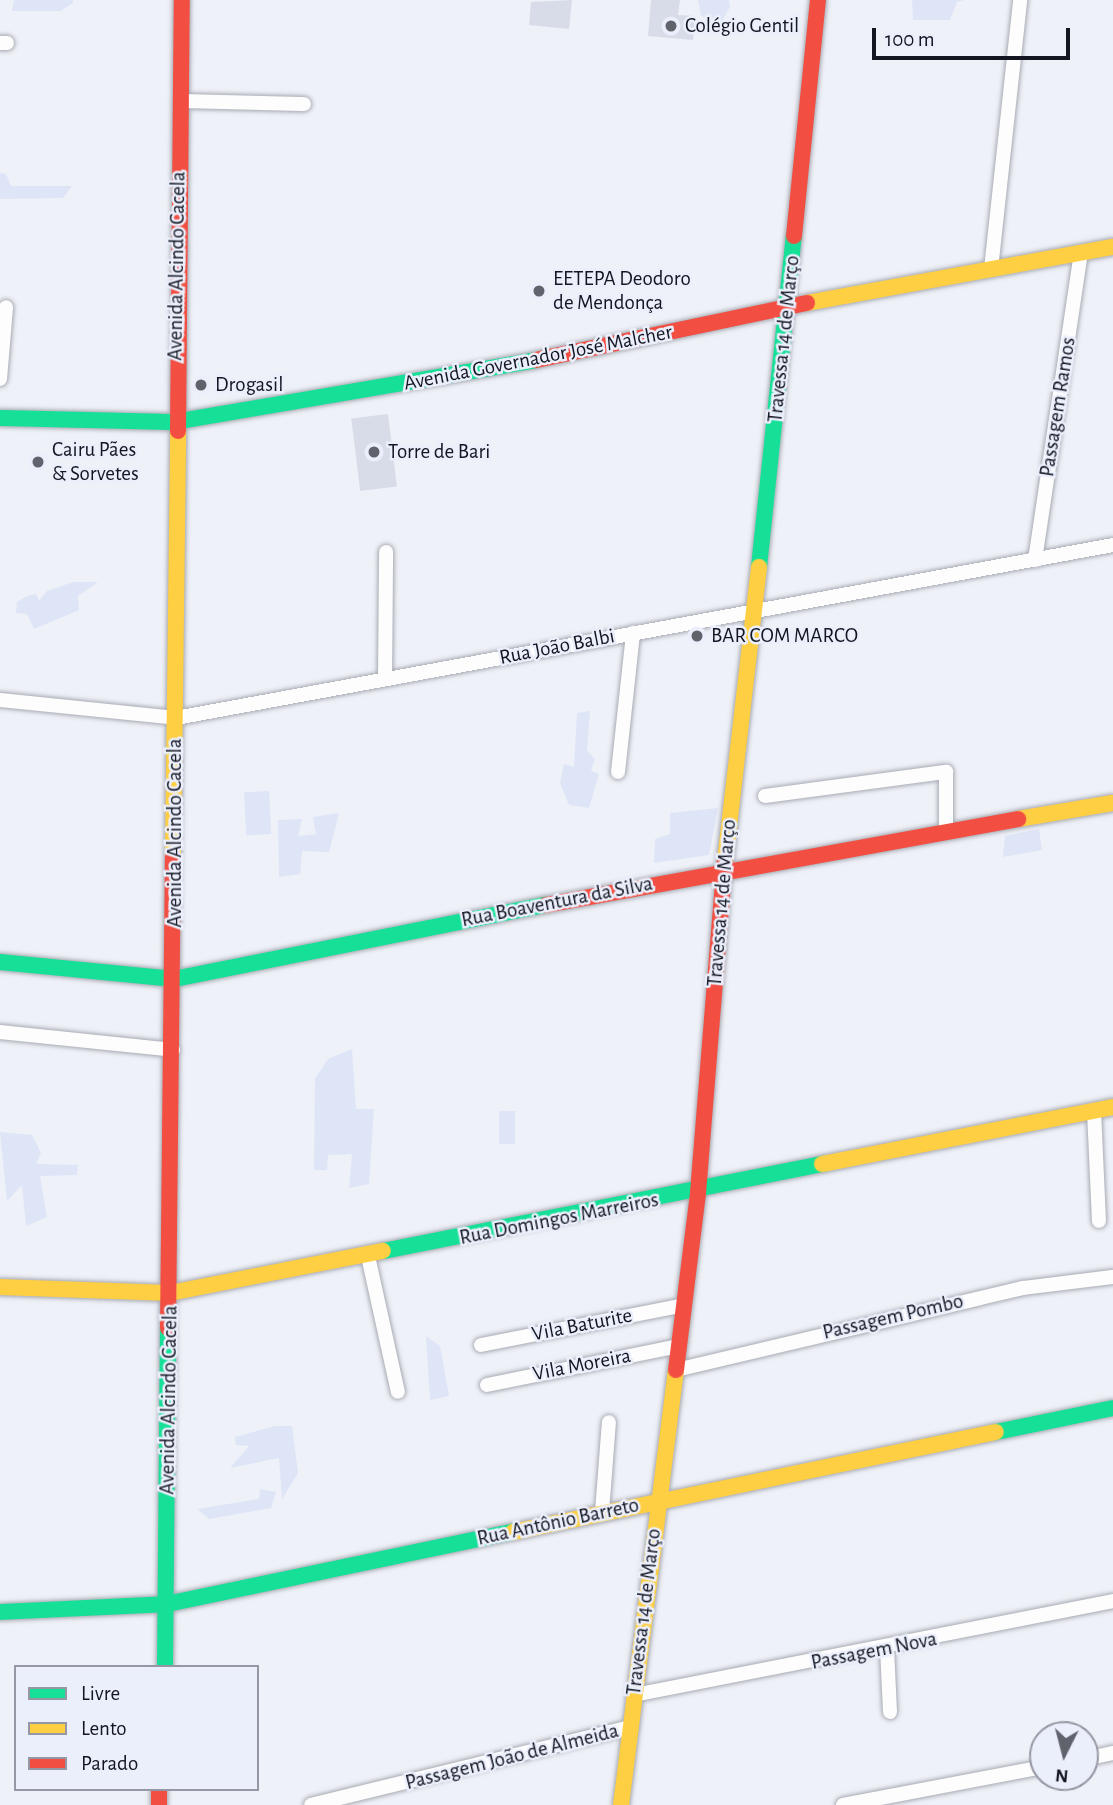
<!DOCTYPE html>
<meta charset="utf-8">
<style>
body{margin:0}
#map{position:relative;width:1113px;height:1805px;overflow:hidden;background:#eff1f8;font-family:"Alegreya Sans",sans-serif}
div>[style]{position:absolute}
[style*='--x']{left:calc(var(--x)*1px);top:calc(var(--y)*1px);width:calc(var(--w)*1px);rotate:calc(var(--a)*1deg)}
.green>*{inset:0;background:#dee5f7;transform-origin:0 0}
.building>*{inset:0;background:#d8dce9;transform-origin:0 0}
.roads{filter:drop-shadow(0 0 2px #a8abb3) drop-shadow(0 0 2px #a8abb3)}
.street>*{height:14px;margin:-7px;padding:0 7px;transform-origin:7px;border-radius:7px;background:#fdfdfe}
.fast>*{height:16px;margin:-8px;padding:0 8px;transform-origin:8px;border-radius:8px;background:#16e098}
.slow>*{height:16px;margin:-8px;padding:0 8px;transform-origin:8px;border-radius:8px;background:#ffcf43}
.jam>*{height:16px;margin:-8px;padding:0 8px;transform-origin:8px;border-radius:8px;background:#f24e42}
.dots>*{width:19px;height:19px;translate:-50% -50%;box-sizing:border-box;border:4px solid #ebeffc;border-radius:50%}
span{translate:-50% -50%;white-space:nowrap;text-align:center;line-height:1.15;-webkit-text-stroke:5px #ebeffc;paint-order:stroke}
.poi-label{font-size:21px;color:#131621}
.left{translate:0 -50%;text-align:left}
.street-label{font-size:21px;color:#131621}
.legend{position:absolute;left:14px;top:1665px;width:245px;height:126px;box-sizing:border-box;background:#ebeffc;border:2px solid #9598a4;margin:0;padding:9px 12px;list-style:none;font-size:21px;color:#131621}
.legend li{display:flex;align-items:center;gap:14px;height:35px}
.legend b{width:35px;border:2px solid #9598a4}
.north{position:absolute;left:1029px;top:1721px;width:70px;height:70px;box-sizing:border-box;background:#ebeffc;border:2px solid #9598a4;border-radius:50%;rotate:186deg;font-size:19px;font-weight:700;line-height:28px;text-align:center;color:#131621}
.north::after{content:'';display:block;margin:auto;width:24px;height:32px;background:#60636c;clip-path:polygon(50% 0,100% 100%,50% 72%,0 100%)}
.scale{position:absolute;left:872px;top:28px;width:198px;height:32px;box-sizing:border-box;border:4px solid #131621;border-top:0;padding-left:9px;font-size:21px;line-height:24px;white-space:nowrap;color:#131621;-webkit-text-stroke:5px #ebeffc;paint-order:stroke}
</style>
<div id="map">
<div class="green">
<div style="clip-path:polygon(14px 0,73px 0,73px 3px,60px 11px,12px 11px)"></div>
<div style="clip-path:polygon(698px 0,729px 0,730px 7px,722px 21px,701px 16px)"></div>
<div style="clip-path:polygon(912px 0,964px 0,957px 2px,950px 20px,913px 20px)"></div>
<div style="clip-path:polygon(0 173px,6px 174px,11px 186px,72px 186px,63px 198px,0 199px)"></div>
<div style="clip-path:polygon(73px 582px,98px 582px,78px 596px,79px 610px,34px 629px,27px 614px,16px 613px,17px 602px,27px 596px,36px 594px,39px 601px,47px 591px)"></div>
<div style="clip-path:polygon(590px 711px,587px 750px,595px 759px,591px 771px,599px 774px,589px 808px,569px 805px,560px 783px,564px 764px,574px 767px,577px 713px)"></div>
<div style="left:269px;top:791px;width:43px;height:25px;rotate:87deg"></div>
<div style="clip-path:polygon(718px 808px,709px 855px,654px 863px,655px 839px,670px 834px,670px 813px)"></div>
<div style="clip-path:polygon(339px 813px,329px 852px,302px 851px,300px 874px,279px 877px,278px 820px,302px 819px,298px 836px,316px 834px,313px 817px)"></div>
<div style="clip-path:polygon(1039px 829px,1042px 850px,1003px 857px,1005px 836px)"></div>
<div style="clip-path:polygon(352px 1049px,356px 1109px,374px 1109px,369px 1184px,349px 1188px,352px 1154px,328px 1155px,327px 1170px,314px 1170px,315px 1079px,328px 1059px)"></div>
<div style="left:499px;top:1111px;width:16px;height:33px"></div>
<div style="clip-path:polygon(0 1132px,32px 1135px,41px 1153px,36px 1164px,78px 1165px,77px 1175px,40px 1176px,47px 1217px,26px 1226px,22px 1185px,7px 1201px)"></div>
<div style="clip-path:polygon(426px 1336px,440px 1346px,449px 1396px,430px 1400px)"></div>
<div style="clip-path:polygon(275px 1426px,292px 1426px,298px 1473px,282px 1499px,279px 1458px,230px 1468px,249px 1446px,236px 1445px,235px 1437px)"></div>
<div style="clip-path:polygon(260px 1489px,276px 1492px,271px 1508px,209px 1519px,197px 1509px,259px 1499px)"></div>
</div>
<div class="building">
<div style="clip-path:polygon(572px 0,569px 29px,529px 25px,531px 2px)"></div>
<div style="clip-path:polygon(651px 0,680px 0,678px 15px,695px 16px,693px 40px,648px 36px)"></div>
<div style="left:388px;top:414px;width:73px;height:37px;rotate:83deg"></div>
</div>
<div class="roads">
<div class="street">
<div style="--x:0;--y:43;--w:7;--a:0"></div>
<div style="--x:180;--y:101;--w:124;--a:1.4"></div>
<div style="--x:991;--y:269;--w:271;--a:-83.8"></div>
<div style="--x:0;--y:379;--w:72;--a:-85.2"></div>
<div style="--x:1035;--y:560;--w:309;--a:-81.5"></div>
<div style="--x:385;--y:679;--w:127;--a:-89.5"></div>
<div style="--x:0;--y:700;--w:177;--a:5.8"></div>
<div style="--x:176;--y:718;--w:953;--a:-10.46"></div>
<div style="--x:618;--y:772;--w:140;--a:-83.8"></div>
<div style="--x:765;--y:796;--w:183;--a:-7.6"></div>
<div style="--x:946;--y:772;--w:59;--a:90"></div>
<div style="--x:0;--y:1032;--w:174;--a:5.9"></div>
<div style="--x:1094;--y:1111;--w:110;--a:87.4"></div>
<div style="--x:368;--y:1256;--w:139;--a:77.6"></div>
<div style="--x:481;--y:1345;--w:207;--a:-11.1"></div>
<div style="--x:676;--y:1370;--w:357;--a:-13.3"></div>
<div style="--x:1023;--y:1288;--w:91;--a:-7"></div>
<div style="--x:487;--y:1385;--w:195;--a:-11.5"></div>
<div style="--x:602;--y:1512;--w:90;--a:-85.6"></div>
<div style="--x:887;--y:1648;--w:64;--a:87.3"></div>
<div style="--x:634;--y:1695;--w:488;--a:-11.1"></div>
<div style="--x:1085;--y:1759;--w:29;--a:-12"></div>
<div style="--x:311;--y:1805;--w:328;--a:-13.7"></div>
<div style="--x:843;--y:1805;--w:204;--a:-10.8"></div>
</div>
<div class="fast">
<div style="--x:0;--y:418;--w:174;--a:1.3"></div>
<div style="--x:174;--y:422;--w:367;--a:-9.7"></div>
<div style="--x:759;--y:567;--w:333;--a:-84"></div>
<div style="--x:0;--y:962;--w:175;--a:5.6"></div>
<div style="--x:174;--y:979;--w:379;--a:-11.3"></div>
<div style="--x:383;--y:1251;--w:448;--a:-11.2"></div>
<div style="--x:996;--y:1432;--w:119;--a:-11.6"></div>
<div style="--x:0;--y:1612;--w:167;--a:-2.7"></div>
<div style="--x:167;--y:1604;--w:353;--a:-11.8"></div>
<div style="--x:165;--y:1667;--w:339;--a:-89.5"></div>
</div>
<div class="slow">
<div style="--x:807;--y:303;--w:311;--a:-10.4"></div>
<div style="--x:1018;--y:819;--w:96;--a:-9.6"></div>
<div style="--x:173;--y:857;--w:426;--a:-89.3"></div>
<div style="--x:725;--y:861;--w:296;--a:-83.4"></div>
<div style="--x:822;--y:1164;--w:297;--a:-11.1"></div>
<div style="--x:0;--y:1287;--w:170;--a:2"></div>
<div style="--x:170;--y:1293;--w:217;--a:-11.2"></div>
<div style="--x:513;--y:1532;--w:493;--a:-11.7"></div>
<div style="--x:621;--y:1805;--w:438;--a:-82.8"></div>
</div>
<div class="jam">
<div style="--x:794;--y:236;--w:237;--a:-84.2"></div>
<div style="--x:536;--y:360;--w:277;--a:-11.9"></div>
<div style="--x:178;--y:431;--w:431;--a:-89.5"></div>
<div style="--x:546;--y:905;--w:480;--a:-10.3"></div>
<div style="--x:168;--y:1328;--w:471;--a:-89.4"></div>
<div style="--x:676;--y:1370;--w:178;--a:-82.9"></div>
<div style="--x:698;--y:1193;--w:333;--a:-85.4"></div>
<div style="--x:159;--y:1789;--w:16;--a:90"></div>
</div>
</div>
<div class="dots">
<div style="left:671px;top:26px;background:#60636c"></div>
<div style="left:539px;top:291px;background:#60636c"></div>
<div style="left:201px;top:385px;background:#60636c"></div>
<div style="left:374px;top:452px;background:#60636c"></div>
<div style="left:38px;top:462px;background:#60636c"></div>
<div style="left:697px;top:636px;background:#60636c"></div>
</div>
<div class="poi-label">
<span class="left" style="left:685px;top:26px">Colégio Gentil</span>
<span class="left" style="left:553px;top:291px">EETEPA Deodoro<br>de Mendonça</span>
<span class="left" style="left:215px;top:385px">Drogasil</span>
<span class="left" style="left:52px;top:462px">Cairu Pães<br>&amp; Sorvetes</span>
<span class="left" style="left:388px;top:452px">Torre de Bari</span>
<span class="left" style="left:711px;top:636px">BAR COM MARCO</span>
</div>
<div class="street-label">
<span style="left:177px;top:266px;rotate:-89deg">Avenida Alcindo Cacela</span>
<span style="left:784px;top:339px;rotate:-84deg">Travessa 14 de Março</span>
<span style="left:538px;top:358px;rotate:-11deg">Avenida Governador José Malcher</span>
<span style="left:1058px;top:407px;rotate:-81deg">Passagem Ramos</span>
<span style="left:557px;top:647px;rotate:-11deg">Rua João Balbi</span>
<span style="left:175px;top:833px;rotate:-90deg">Avenida Alcindo Cacela</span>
<span style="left:557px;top:902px;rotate:-11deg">Rua Boaventura da Silva</span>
<span style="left:722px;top:903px;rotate:-85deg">Travessa 14 de Março</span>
<span style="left:559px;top:1219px;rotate:-11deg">Rua Domingos Marreiros</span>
<span style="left:893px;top:1317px;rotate:-13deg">Passagem Pombo</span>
<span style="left:582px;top:1325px;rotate:-11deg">Vila Baturite</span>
<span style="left:582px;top:1365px;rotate:-11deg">Vila Moreira</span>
<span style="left:169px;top:1400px;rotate:-89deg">Avenida Alcindo Cacela</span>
<span style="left:558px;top:1522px;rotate:-12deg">Rua Antônio Barreto</span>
<span style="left:644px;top:1612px;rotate:-83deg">Travessa 14 de Março</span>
<span style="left:874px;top:1651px;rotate:-11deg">Passagem Nova</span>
<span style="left:512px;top:1757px;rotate:-14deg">Passagem João de Almeida</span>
</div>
<ul class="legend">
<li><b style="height:9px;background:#16e098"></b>Livre</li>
<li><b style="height:9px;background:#ffcf43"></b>Lento</li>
<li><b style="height:9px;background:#f24e42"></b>Parado</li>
</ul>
<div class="north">N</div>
<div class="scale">100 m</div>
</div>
